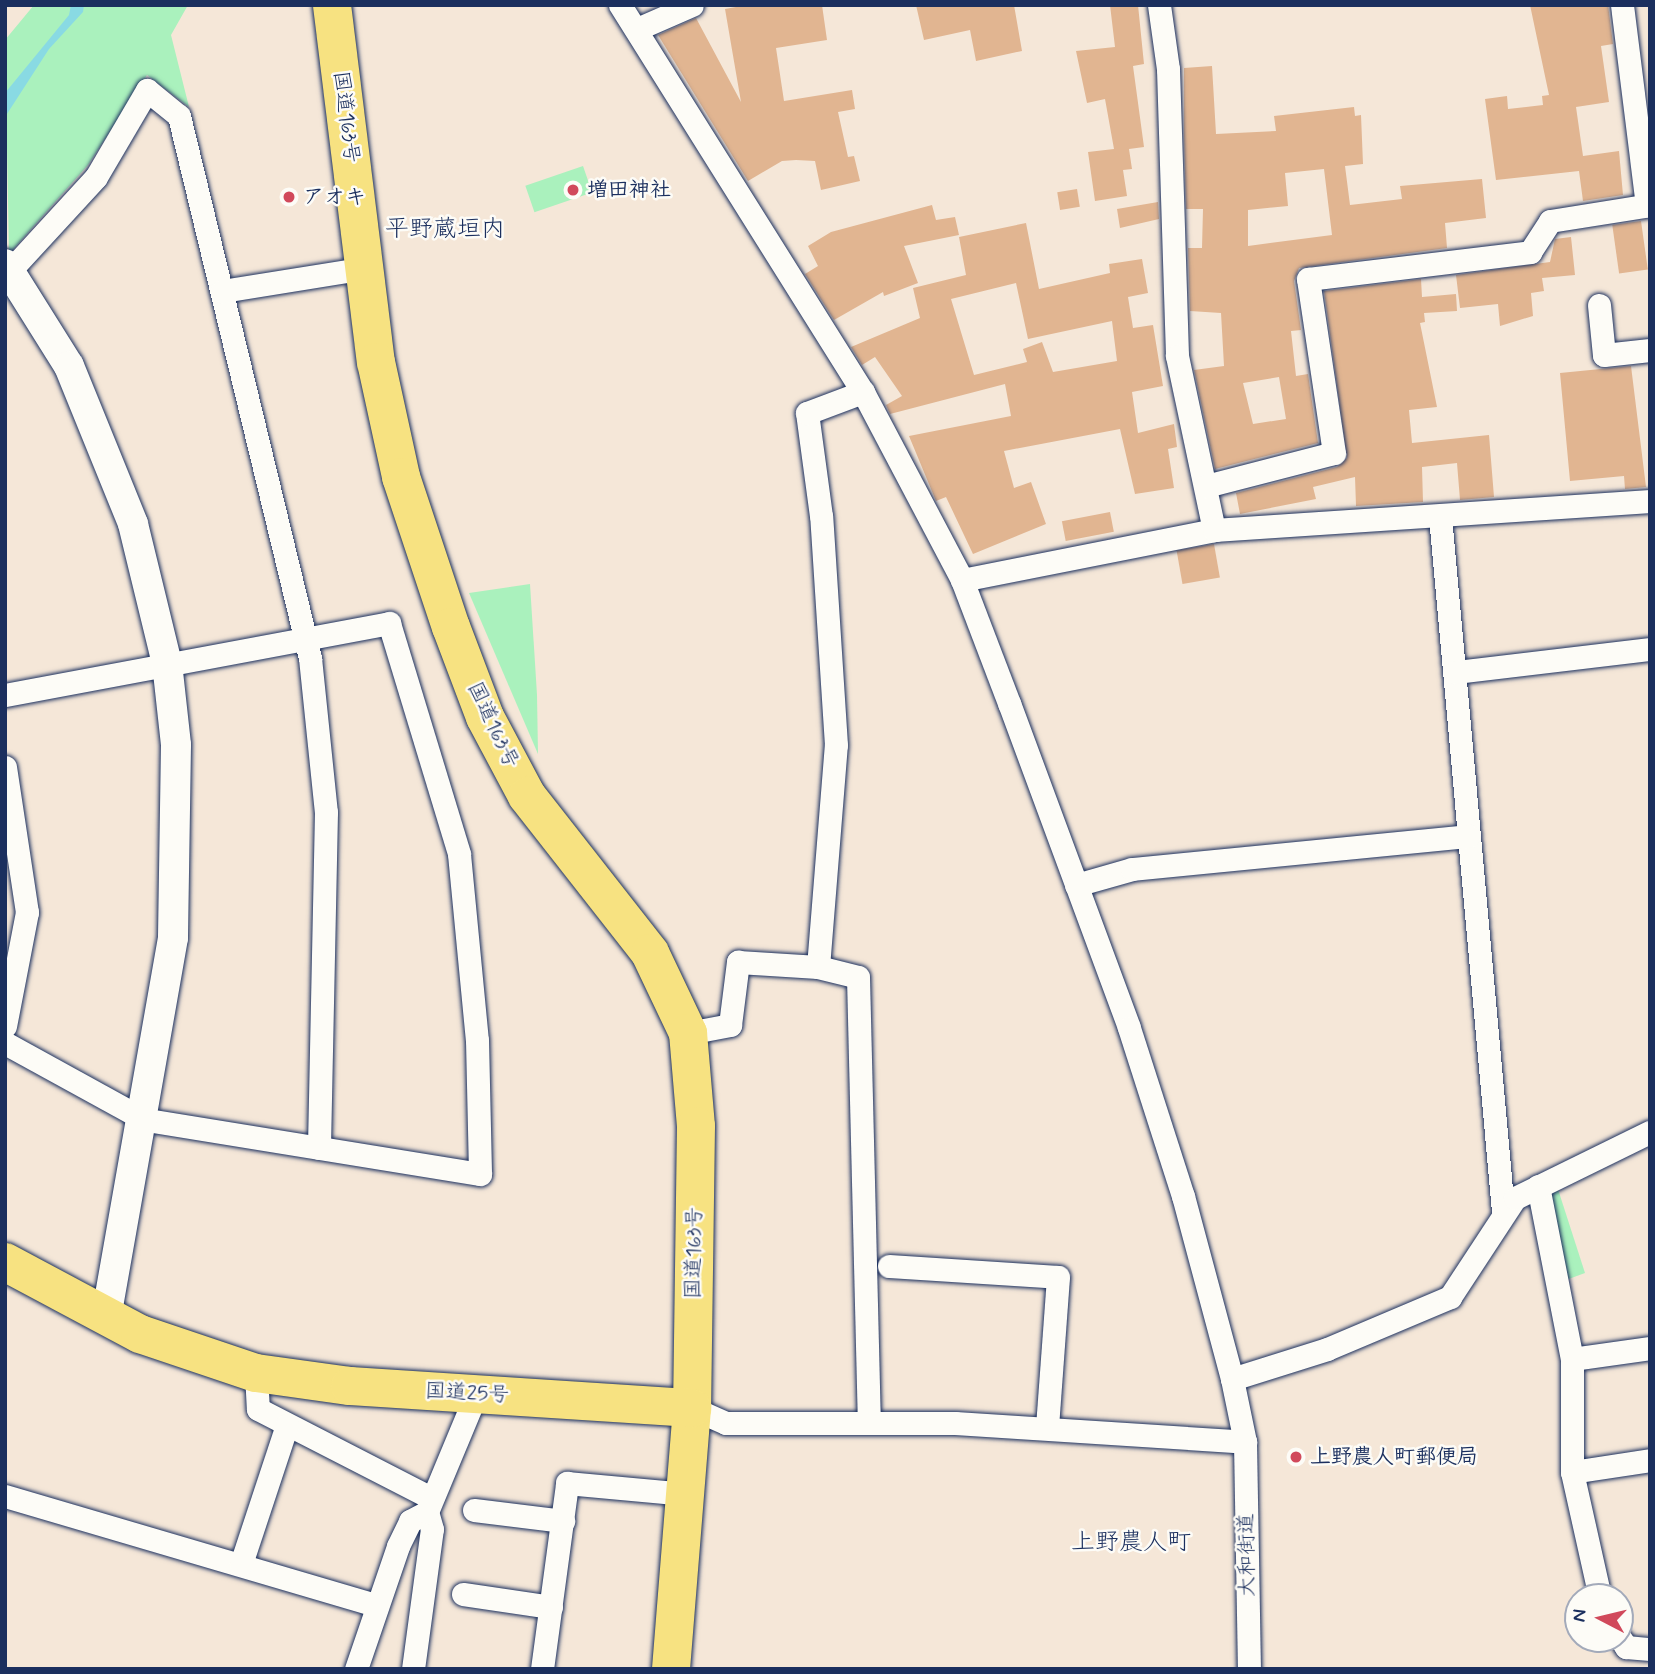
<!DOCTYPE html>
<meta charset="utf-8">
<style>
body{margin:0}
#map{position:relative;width:1655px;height:1674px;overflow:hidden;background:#f5e7d8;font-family:Mynerve,"Klee One",sans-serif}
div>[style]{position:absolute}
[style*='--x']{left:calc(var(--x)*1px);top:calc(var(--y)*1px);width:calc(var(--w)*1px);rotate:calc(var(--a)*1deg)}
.green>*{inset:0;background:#aaf1bd;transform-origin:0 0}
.water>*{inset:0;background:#89dae3}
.building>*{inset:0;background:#e1b591;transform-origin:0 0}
.roads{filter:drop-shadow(0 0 2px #1b2f5e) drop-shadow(0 0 2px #1b2f5e)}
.minor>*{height:23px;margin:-11.5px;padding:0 11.5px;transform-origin:11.5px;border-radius:11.5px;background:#fdfcf7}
.tertiary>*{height:30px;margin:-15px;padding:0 15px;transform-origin:15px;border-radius:15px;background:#fdfcf7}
.trunk>*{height:38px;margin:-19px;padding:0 19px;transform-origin:19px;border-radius:19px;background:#f7e281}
.dots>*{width:19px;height:19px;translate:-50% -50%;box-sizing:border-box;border:4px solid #fdfcf7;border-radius:50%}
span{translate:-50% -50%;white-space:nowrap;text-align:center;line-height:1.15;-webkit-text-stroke:5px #fdfcf7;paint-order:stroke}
.street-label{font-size:21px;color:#1b2f5e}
.poi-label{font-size:21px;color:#1b2f5e;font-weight:700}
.left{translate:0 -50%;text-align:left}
.quarter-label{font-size:24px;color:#1b2f5e}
.frame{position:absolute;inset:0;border:7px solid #1b2f5e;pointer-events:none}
.north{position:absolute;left:1564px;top:1583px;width:70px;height:70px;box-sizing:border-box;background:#fdfcf7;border:2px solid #a3aaba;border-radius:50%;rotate:277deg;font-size:19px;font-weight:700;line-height:28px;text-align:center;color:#1b2f5e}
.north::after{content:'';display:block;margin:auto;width:24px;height:32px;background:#d1495b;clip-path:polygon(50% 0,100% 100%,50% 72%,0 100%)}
</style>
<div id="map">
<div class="green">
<div style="clip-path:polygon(34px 5px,188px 5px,171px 35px,189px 107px,147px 75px,88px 165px,9px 254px,5px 40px)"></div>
<div style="left:583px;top:166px;width:28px;height:61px;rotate:71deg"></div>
<div style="clip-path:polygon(530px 584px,537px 695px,538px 754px,469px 593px)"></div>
<div style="clip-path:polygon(1556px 1183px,1585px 1273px,1566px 1280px,1548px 1195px)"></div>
</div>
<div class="water">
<div style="clip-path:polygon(71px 5px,84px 5px,83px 12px,49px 49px,5px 117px,5px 93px,69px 15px)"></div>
</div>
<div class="building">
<div style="clip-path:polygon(747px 5px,822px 5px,827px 40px,776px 48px,784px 101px,852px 90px,855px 109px,838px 112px,848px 157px,854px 156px,860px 181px,821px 190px,815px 161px,796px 160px,782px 161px,748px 181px,658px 35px,696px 18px,741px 102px,725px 9px)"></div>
<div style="clip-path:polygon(916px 5px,1014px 5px,1022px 51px,976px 61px,970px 30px,924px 40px)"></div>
<div style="clip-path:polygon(1110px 5px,1138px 5px,1144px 64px,1133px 66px,1144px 147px,1129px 149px,1132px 169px,1123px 170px,1127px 196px,1095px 201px,1088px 152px,1114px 149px,1105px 99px,1087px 103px,1076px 51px,1115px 47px)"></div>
<div style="clip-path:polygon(1530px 5px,1608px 5px,1613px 44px,1601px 46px,1609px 102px,1576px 107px,1583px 156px,1619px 151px,1623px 195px,1583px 201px,1579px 171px,1496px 180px,1485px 99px,1507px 96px,1508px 109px,1543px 105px,1542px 96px,1549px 95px)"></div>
<div style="clip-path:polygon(evenodd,1212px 66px,1216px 134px,1276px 131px,1274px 116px,1354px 107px,1355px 116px,1361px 115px,1363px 164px,1345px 166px,1350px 205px,1402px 199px,1400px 186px,1482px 179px,1486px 218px,1445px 223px,1447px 248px,1299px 268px,1294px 281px,1301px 330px,1291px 331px,1296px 376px,1308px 374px,1318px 443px,1215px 469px,1194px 370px,1224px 366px,1221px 313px,1190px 311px,1188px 248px,1202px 248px,1203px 209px,1186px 209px,1184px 136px,1184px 68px,1212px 66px,1324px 169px,1332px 235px,1248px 246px,1248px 210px,1288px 206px,1285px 173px,1324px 169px,1212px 66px,1279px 377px,1286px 419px,1253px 424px,1243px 383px,1279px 377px)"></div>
<div style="left:1077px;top:189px;width:18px;height:20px;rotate:81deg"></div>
<div style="clip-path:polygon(1158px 202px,1159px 219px,1120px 228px,1117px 209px)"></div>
<div style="clip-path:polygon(932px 205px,936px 220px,955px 217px,959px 235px,904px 246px,918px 283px,884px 296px,883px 292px,834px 320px,805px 274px,818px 266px,808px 246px,831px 232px)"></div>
<div style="left:1641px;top:221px;width:49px;height:29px;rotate:82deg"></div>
<div style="clip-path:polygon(evenodd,1026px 223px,1039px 289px,1110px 273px,1109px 264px,1142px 259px,1148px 293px,1128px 297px,1133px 328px,1153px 325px,1163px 386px,1132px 392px,1138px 433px,1174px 424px,1177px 447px,1168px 449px,1174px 488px,1135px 494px,1120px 429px,1004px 451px,1014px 488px,1031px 482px,1046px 524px,973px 554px,946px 497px,936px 501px,909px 436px,1011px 416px,1005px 384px,890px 414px,886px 405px,902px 396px,875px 357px,862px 365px,851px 347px,920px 318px,913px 288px,966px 275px,959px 237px,1026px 223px,1016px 283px,1028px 339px,1112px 321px,1117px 361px,1053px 372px,1042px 342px,1023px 349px,1027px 362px,974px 375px,951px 299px,1016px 283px)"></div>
<div style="clip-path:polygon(1571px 237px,1575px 275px,1542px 278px,1544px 291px,1531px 293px,1533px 316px,1500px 326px,1498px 304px,1460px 308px,1456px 275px,1550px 262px,1555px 239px)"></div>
<div style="clip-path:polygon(1421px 279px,1422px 297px,1456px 294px,1457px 311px,1424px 313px,1425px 322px,1420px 323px,1437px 407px,1409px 410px,1412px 443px,1489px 435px,1494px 497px,1460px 500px,1457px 463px,1422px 467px,1423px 502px,1356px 506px,1355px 477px,1313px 487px,1316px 499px,1240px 514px,1236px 493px,1337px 467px,1347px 458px,1324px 291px)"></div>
<div style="clip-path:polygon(1631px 366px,1646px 487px,1625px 489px,1624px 476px,1570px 481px,1560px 373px)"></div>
<div style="left:1110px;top:512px;width:20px;height:49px;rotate:79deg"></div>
<div style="left:1214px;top:544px;width:34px;height:38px;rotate:80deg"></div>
</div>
<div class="roads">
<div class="minor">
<div style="--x:620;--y:5;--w:457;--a:57.9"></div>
<div style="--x:863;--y:392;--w:212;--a:62.2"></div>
<div style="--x:962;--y:580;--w:132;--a:69.1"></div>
<div style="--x:1009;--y:703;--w:346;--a:69.7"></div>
<div style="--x:1129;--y:1028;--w:176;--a:72.2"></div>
<div style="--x:1183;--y:1196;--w:189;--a:75"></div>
<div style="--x:1232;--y:1379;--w:64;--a:78.3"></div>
<div style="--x:1245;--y:1442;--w:227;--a:89"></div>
<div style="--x:1159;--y:5;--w:65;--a:82"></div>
<div style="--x:1168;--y:69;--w:287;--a:88.2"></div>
<div style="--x:1177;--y:356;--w:178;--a:78"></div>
<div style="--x:1622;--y:5;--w:202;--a:82.9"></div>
<div style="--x:637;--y:29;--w:60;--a:-23.6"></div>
<div style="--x:5;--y:276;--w:134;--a:-47.4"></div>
<div style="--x:96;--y:177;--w:101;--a:-59.6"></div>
<div style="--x:147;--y:90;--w:41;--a:39.1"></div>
<div style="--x:179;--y:116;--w:558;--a:76.41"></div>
<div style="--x:310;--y:658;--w:155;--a:84.1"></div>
<div style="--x:326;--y:812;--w:336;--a:91.2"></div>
<div style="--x:222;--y:291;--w:145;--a:-9.1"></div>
<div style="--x:1599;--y:305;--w:50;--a:84.3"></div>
<div style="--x:1604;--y:355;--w:46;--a:-6.2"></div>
<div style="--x:1206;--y:486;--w:132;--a:-14.5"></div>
<div style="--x:1334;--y:453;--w:176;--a:-98.5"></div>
<div style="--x:1308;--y:279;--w:224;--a:-6.9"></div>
<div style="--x:1530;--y:252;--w:37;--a:-57"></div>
<div style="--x:1550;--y:221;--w:101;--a:-9.1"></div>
<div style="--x:1440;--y:516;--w:698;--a:84.82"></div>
<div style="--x:962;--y:580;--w:257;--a:-11.2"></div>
<div style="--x:1214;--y:530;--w:437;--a:-3.8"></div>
<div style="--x:1456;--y:672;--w:195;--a:-6.8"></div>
<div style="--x:5;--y:695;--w:391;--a:-10.6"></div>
<div style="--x:389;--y:623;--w:241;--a:73.1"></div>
<div style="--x:459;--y:854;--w:187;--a:84.5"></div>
<div style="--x:477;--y:1040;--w:134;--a:88.7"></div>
<div style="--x:480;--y:1174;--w:339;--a:-170.8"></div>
<div style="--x:145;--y:1120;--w:160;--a:-151.2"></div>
<div style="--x:5;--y:767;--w:147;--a:81.4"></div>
<div style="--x:27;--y:912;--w:116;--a:100.9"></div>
<div style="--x:1076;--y:885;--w:58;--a:-15.9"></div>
<div style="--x:1132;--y:869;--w:338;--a:-5.6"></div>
<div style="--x:818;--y:967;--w:223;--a:-85.4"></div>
<div style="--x:836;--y:745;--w:229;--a:-93.7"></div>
<div style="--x:821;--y:516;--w:104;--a:-97.7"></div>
<div style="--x:807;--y:413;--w:60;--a:-20.6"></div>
<div style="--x:688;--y:1033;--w:43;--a:-10.8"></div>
<div style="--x:730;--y:1025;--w:64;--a:-82.8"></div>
<div style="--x:738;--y:962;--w:80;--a:3.6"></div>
<div style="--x:818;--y:967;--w:41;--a:14"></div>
<div style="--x:858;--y:977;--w:445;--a:88.6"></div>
<div style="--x:1538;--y:1186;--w:176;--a:78.9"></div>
<div style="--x:1572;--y:1359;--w:113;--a:90"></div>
<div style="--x:1572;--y:1472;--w:128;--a:77.4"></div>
<div style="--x:889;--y:1266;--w:169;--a:3.7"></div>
<div style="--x:1058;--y:1277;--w:150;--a:94.2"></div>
<div style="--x:1572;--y:1359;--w:79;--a:-8"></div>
<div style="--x:256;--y:1373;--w:36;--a:87"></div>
<div style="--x:258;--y:1409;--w:195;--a:27.2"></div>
<div style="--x:1232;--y:1379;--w:100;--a:-17.5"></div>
<div style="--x:1327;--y:1349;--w:134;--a:-22.9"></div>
<div style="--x:1450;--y:1297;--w:118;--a:-56.7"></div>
<div style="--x:1515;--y:1198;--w:150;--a:-26.1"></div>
<div style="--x:692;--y:1408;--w:37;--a:24"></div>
<div style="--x:726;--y:1423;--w:229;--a:0"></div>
<div style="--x:955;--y:1423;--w:291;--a:3.7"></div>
<div style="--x:1572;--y:1472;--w:79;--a:-8.7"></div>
<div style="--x:5;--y:1496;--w:387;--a:16.4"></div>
<div style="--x:474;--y:1510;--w:90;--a:7"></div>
<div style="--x:241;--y:1564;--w:146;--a:-71.7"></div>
<div style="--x:463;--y:1594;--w:89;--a:8.4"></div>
<div style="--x:1620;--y:1638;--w:11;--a:56"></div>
<div style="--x:1626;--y:1647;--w:24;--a:5"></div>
<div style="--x:356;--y:1669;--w:130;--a:-71.1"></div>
<div style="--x:398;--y:1546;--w:28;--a:-64"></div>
<div style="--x:410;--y:1521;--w:19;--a:-28"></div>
<div style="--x:413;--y:1669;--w:141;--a:-82.3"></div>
<div style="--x:432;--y:1529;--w:18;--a:-106"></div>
<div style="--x:427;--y:1512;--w:128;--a:-67.4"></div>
<div style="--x:542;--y:1669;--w:188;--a:-82.3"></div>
<div style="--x:567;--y:1483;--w:119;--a:5.3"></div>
</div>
<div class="tertiary">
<div style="--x:5;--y:264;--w:120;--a:57.9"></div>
<div style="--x:69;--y:366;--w:170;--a:67.9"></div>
<div style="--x:133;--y:524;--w:143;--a:76.3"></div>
<div style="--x:167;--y:663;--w:82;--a:83.7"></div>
<div style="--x:176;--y:745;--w:193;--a:90.9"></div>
<div style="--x:173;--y:938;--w:380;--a:100"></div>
</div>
<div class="trunk">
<div style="--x:332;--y:5;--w:360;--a:83"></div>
<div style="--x:376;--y:362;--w:118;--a:77.7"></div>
<div style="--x:401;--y:477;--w:158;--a:71.6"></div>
<div style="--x:451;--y:627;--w:96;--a:69.3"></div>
<div style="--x:485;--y:717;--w:89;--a:62"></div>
<div style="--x:527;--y:796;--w:199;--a:51.9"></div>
<div style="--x:650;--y:953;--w:89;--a:64.6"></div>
<div style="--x:688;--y:1033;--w:93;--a:85.1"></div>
<div style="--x:696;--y:1126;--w:282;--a:90.8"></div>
<div style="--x:692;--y:1408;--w:262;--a:94.6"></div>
<div style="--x:5;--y:1262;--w:153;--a:28.1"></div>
<div style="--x:140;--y:1334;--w:122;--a:18.6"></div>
<div style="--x:256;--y:1373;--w:95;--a:7.9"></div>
<div style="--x:350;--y:1386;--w:343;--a:3.7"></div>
</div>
</div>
<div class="dots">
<div style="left:573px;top:190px;background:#d1495b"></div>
<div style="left:289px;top:197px;background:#d1495b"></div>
<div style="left:1296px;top:1457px;background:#d1495b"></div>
</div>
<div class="street-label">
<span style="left:346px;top:117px;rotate:83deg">国道163号</span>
<span style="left:493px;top:725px;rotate:65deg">国道163号</span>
<span style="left:694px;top:1253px;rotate:-89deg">国道163号</span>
<span style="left:467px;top:1393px;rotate:3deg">国道25号</span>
<span style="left:1247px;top:1555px;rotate:-91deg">大和街道</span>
</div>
<div class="poi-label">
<span class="left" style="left:587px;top:190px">増田神社</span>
<span class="left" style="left:303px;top:197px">アオキ</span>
<span class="left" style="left:1310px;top:1457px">上野農人町郵便局</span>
</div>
<div class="quarter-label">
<span style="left:445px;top:230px">平野蔵垣内</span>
<span style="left:1131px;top:1543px">上野農人町</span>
</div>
<div class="frame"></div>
<div class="north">N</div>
</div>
